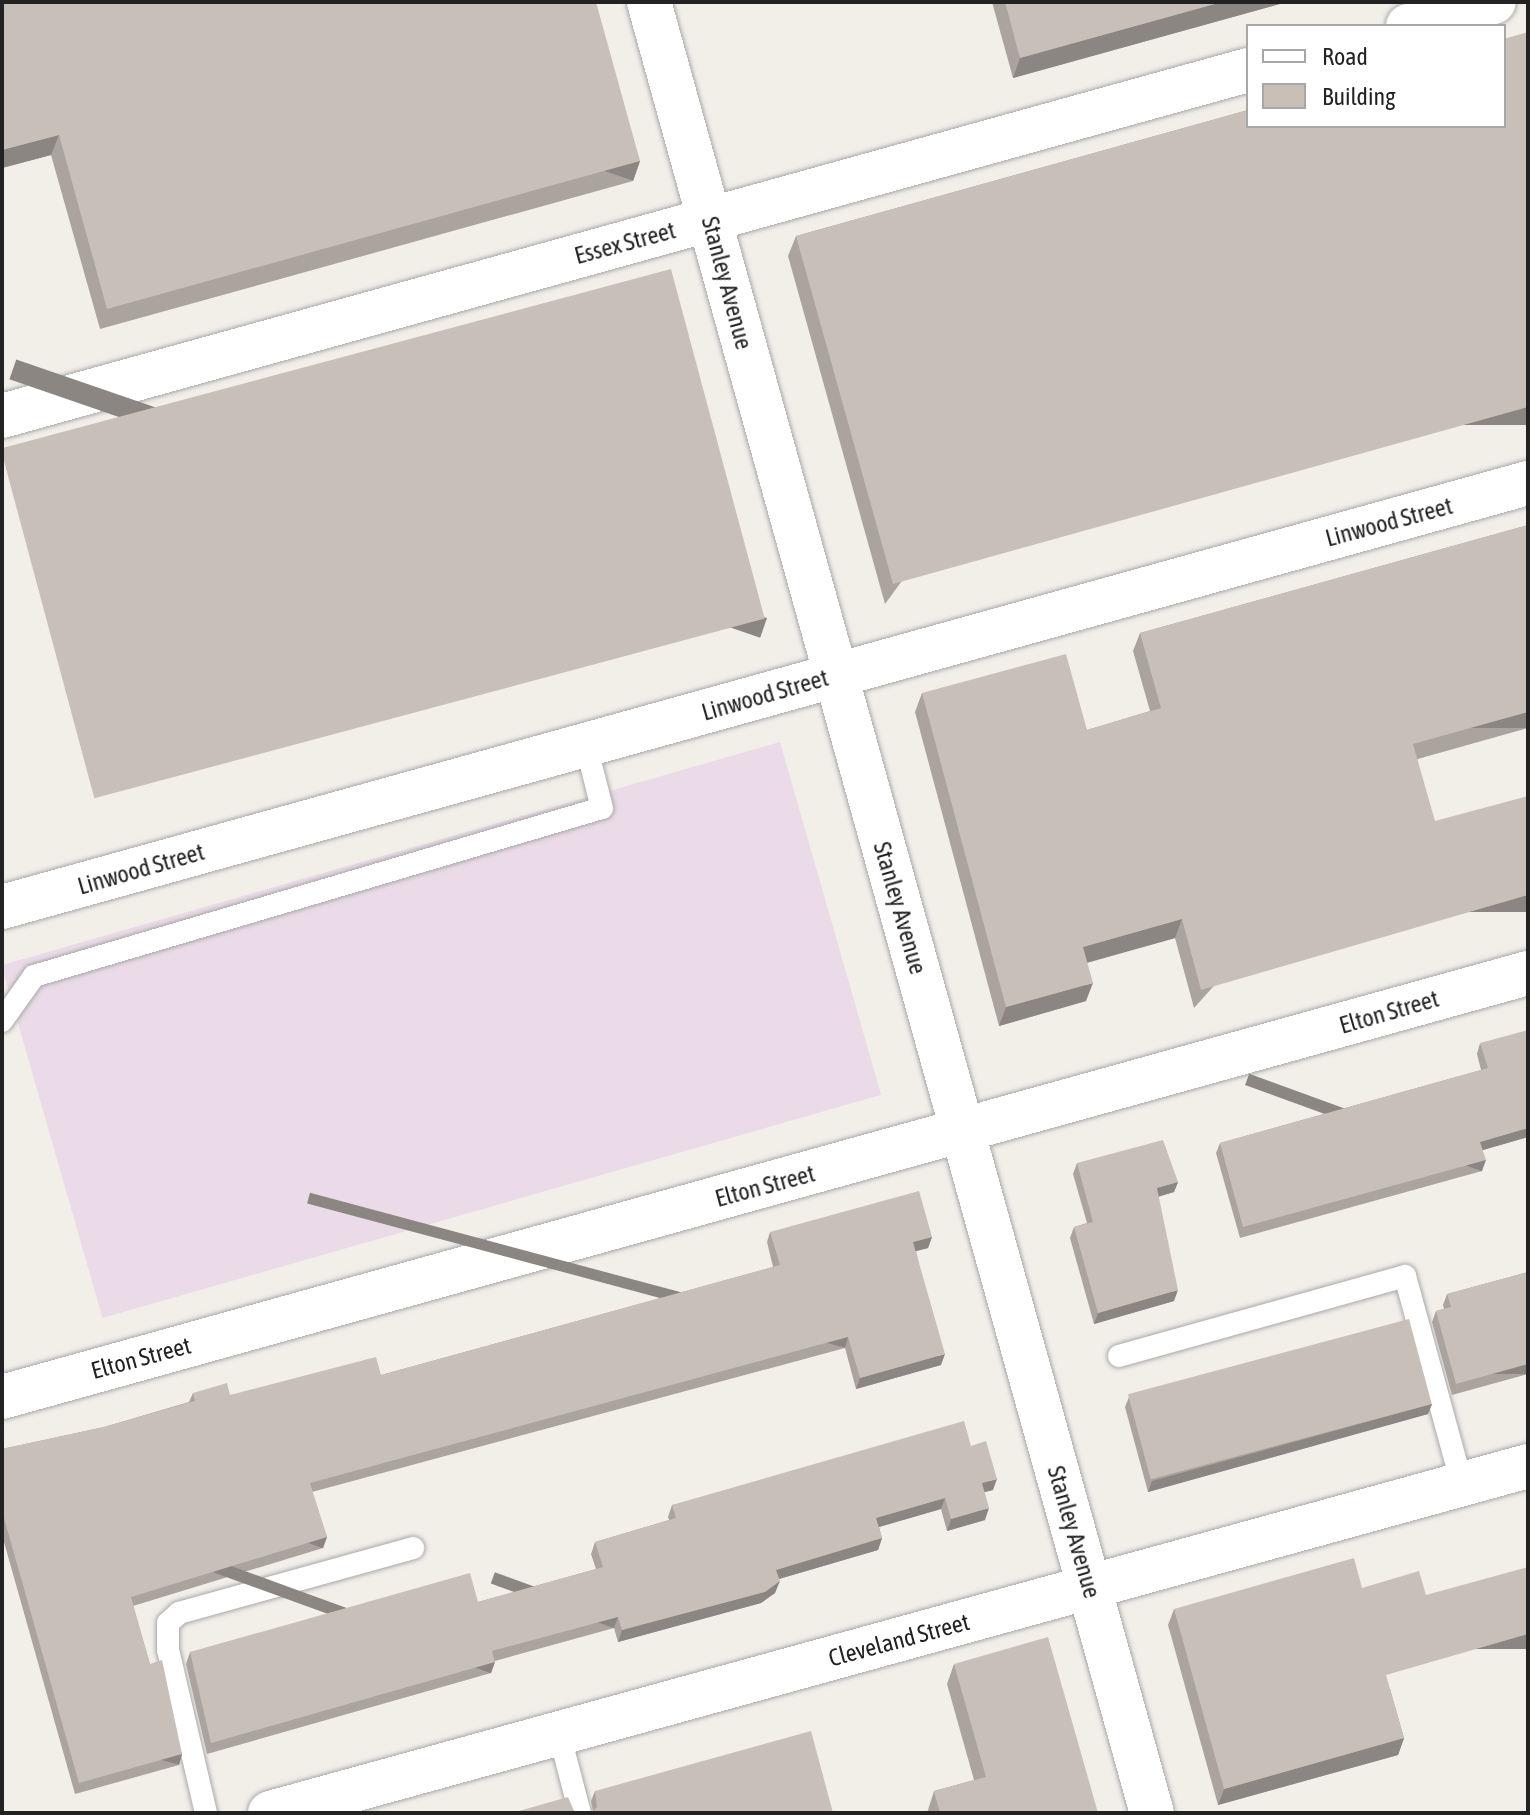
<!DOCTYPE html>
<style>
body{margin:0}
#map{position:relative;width:1530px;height:1815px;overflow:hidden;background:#f2efe9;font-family:"Asap Condensed",sans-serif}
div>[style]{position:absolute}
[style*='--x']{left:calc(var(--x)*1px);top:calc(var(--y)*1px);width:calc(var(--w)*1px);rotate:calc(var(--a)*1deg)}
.industrial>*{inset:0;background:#ebdbe8;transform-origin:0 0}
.roads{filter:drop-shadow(0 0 2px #a9a9a9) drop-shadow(0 0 2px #a9a9a9)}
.lane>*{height:22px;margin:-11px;padding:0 11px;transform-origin:11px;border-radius:11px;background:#fff}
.street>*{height:44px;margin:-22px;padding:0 22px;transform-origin:22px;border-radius:22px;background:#fff}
.wall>*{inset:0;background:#aba49e}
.shaded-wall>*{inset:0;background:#8b8681;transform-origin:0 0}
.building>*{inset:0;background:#c7bfb8;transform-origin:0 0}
span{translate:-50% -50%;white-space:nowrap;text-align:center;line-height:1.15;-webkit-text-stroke:8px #fff;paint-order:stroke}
.street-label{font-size:24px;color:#222}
.frame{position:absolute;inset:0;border:4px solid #222;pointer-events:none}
.legend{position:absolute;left:1246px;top:24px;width:260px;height:104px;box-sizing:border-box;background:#fff;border:2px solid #a7a7a7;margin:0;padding:10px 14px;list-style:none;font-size:24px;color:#222}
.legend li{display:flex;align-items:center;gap:16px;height:40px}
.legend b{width:40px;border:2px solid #a7a7a7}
</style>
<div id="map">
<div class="industrial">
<div style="left:780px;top:742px;width:367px;height:810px;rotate:74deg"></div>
</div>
<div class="roads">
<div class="lane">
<div style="--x:2;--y:1021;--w:55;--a:-54.6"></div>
<div style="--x:34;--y:976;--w:592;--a:-16.48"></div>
<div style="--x:602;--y:808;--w:65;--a:-104.3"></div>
<div style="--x:1119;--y:1356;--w:297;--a:-15.6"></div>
<div style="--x:1405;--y:1276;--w:216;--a:74.7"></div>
<div style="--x:559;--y:1733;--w:83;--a:75.3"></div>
<div style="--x:206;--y:1813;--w:167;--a:-103.1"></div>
<div style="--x:168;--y:1650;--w:27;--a:-90"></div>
<div style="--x:168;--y:1623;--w:15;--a:-42"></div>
<div style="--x:179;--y:1613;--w:243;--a:-15.5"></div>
</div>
<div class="street">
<div style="--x:649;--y:2;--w:1880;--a:74.48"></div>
<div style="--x:1408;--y:26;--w:89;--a:-15.6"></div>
<div style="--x:2;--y:416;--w:1293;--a:-15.52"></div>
<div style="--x:2;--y:907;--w:1584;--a:-15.53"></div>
<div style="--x:2;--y:1397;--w:1584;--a:-15.53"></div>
<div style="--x:270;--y:1813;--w:1305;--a:-15.42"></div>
</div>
</div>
<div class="wall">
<div style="clip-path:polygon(2px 2px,640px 161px,633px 181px,100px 329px,51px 155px,2px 168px)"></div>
<div style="clip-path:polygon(992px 2px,1287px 2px,1013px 78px)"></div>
<div style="clip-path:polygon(1248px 110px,885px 604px,788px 256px,796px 236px)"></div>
<div style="clip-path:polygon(1528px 525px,1528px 728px,1418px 759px,1194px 1008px,1175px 938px,1087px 962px,1086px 1001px,999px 1026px,915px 712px,922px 693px,1087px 730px,1150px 711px,1133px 651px,1140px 633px)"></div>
<div style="clip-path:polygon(1480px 1043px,1528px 1137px,1483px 1150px,1482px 1171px,1240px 1238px,1216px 1153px,1220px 1143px,1481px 1070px,1477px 1054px)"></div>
<div style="clip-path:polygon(1077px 1163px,1178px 1182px,1174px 1192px,1158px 1197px,1174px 1301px,1094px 1324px,1070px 1238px,1074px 1227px,1087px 1223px,1073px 1174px)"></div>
<div style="clip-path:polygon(770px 1232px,932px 1237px,928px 1248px,916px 1251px,941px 1365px,856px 1389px,845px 1348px,312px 1492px,327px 1537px,323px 1548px,133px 1606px,150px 1664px,182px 1754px,179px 1765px,75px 1794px,2px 1535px,2px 1449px,104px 1427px,189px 1402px,193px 1393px,230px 1395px,381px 1375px,773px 1267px,767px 1242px)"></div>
<div style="clip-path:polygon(1528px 1272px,1528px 1374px,1452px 1395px,1432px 1322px,1436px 1311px,1444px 1309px,1443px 1305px,1447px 1294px)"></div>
<div style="clip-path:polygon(1129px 1397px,1432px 1404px,1428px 1414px,1148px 1492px,1125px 1407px)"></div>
<div style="clip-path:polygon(971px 1446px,993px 1490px,984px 1492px,985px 1520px,947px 1531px,941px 1509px,879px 1527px,882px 1538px,878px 1550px,779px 1579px,775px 1593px,761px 1603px,618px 1642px,614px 1628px,495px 1661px,491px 1673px,207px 1754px,186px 1664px,190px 1652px,478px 1602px,596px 1569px,591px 1554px,595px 1542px,669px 1520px,668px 1517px,672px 1505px)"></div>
<div style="clip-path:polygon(1174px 1609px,1390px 1689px,1404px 1738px,1398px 1755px,1218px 1805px,1168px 1625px)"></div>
<div style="clip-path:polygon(954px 1664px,1098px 1813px,927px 1813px,934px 1791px,974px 1780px,947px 1684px)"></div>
<div style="clip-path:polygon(595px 1791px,833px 1813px,593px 1811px,591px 1801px)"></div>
</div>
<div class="shaded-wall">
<div style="clip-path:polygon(1222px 2px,1287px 2px,1013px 78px,1020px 58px)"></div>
<div style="clip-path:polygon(59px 135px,51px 155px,2px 168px,2px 150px)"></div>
<div style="left:640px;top:161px;width:21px;height:553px;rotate:109deg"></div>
<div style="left:1528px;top:407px;width:18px;height:659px;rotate:90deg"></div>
<div style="left:767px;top:618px;width:21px;height:794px;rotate:109deg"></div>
<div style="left:1528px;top:712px;width:16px;height:119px;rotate:90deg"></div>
<div style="left:1528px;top:895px;width:17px;height:341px;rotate:90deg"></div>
<div style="clip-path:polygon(1182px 919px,1175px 938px,1076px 966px,1083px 947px)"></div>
<div style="clip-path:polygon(1093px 983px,1086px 1001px,999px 1026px,1006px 1007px)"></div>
<div style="clip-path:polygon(1528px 1128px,1528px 1137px,1476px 1152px,1480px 1142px)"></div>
<div style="left:1486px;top:1160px;width:12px;height:252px;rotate:110deg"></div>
<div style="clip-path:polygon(1178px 1182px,1174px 1192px,1153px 1198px,1157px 1188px)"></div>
<div style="clip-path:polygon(932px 1237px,928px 1248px,909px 1253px,913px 1242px)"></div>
<div style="clip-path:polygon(1178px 1290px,1174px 1301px,1094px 1324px,1098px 1313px)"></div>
<div style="left:848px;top:1337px;width:11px;height:557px;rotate:105deg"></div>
<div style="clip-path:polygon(945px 1354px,941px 1365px,856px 1389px,860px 1378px)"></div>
<div style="left:1528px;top:1364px;width:10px;height:75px;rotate:90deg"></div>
<div style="clip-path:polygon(1432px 1404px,1428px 1414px,1148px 1492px,1152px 1481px)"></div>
<div style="clip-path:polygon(997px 1479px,993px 1490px,977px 1494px,982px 1483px)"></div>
<div style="clip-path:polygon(945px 1498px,941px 1509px,872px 1529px,876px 1518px)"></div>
<div style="clip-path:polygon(989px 1508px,985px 1520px,947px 1531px,951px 1519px)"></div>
<div style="left:327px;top:1537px;width:12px;height:205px;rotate:110deg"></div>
<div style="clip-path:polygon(882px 1538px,878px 1550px,772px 1581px,776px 1570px)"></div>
<div style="clip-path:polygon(780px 1581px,775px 1593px,761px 1603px,618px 1642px,622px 1630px)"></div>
<div style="left:618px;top:1617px;width:12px;height:131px;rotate:110deg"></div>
<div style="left:1528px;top:1634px;width:15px;height:148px;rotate:90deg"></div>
<div style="left:495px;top:1662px;width:12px;height:295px;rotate:110deg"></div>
<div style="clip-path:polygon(1404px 1738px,1398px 1755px,1218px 1805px,1224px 1789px)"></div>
<div style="left:182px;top:1754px;width:11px;height:107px;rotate:105deg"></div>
</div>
<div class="building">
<div style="clip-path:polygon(2px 2px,596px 2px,640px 161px,107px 309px,59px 135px,2px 150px)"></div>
<div style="clip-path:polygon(1005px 2px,1222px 2px,1020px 58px)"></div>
<div style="clip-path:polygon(1528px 32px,1528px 407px,893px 584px,796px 236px,1248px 110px,1248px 126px,1504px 126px,1504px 39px)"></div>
<div style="left:671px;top:269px;width:362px;height:694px;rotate:75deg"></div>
<div style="clip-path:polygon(1528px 525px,1528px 712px,1413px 744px,1435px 821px,1528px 796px,1528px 895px,1201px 990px,1182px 919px,1083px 947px,1093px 983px,1006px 1007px,922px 693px,1066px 654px,1087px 730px,1161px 708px,1140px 633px)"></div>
<div style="clip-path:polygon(1528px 1030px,1528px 1128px,1480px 1142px,1486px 1160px,1243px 1227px,1220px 1143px,1488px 1068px,1480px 1043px)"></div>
<div style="clip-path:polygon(1163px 1140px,1178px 1182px,1157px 1188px,1178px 1290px,1098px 1313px,1074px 1227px,1093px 1222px,1077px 1163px)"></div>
<div style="clip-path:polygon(919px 1191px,932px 1237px,913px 1242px,945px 1354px,860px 1378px,848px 1337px,310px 1483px,327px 1537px,131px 1597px,150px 1664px,162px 1660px,182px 1754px,79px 1783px,2px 1511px,2px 1449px,104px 1427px,195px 1401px,193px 1393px,227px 1383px,230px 1395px,376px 1357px,381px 1375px,780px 1265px,770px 1232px)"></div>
<div style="clip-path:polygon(1528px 1272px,1528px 1364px,1456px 1384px,1436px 1311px,1451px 1307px,1447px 1294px)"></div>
<div style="left:1409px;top:1319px;width:88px;height:291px;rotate:75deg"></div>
<div style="clip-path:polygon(964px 1421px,971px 1446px,986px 1441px,997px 1479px,982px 1483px,989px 1508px,951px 1519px,945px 1498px,876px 1518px,882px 1538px,776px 1570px,780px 1581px,765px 1592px,622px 1630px,618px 1617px,492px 1651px,495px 1662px,211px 1743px,190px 1652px,470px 1573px,478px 1602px,603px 1567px,595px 1542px,676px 1518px,672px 1505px)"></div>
<div style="clip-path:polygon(1354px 1558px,1362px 1588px,1419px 1571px,1426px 1595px,1528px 1567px,1528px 1634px,1386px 1675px,1404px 1738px,1224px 1789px,1174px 1609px)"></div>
<div style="clip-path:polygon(1048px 1637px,1098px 1813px,940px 1813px,934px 1791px,986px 1777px,954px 1664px)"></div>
<div style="clip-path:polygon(811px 1731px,833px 1813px,591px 1813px,597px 1807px,595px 1791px)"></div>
<div style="clip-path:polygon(568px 1797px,575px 1813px,576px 1813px,512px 1813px)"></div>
</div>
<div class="street-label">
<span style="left:625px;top:243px;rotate:-15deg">Essex Street</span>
<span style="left:727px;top:283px;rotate:75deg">Stanley Avenue</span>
<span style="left:1389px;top:522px;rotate:-15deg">Linwood Street</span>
<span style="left:765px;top:695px;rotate:-16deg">Linwood Street</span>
<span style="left:141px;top:869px;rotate:-16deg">Linwood Street</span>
<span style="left:900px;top:908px;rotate:74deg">Stanley Avenue</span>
<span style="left:1389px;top:1012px;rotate:-16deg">Elton Street</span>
<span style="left:765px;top:1186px;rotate:-15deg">Elton Street</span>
<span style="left:141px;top:1358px;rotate:-15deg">Elton Street</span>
<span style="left:1074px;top:1532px;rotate:74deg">Stanley Avenue</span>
<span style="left:899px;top:1640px;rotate:-15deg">Cleveland Street</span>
</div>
<div class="frame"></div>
<ul class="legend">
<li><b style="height:10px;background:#fff"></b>Road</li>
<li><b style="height:22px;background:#c7bfb8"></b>Building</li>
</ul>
</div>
